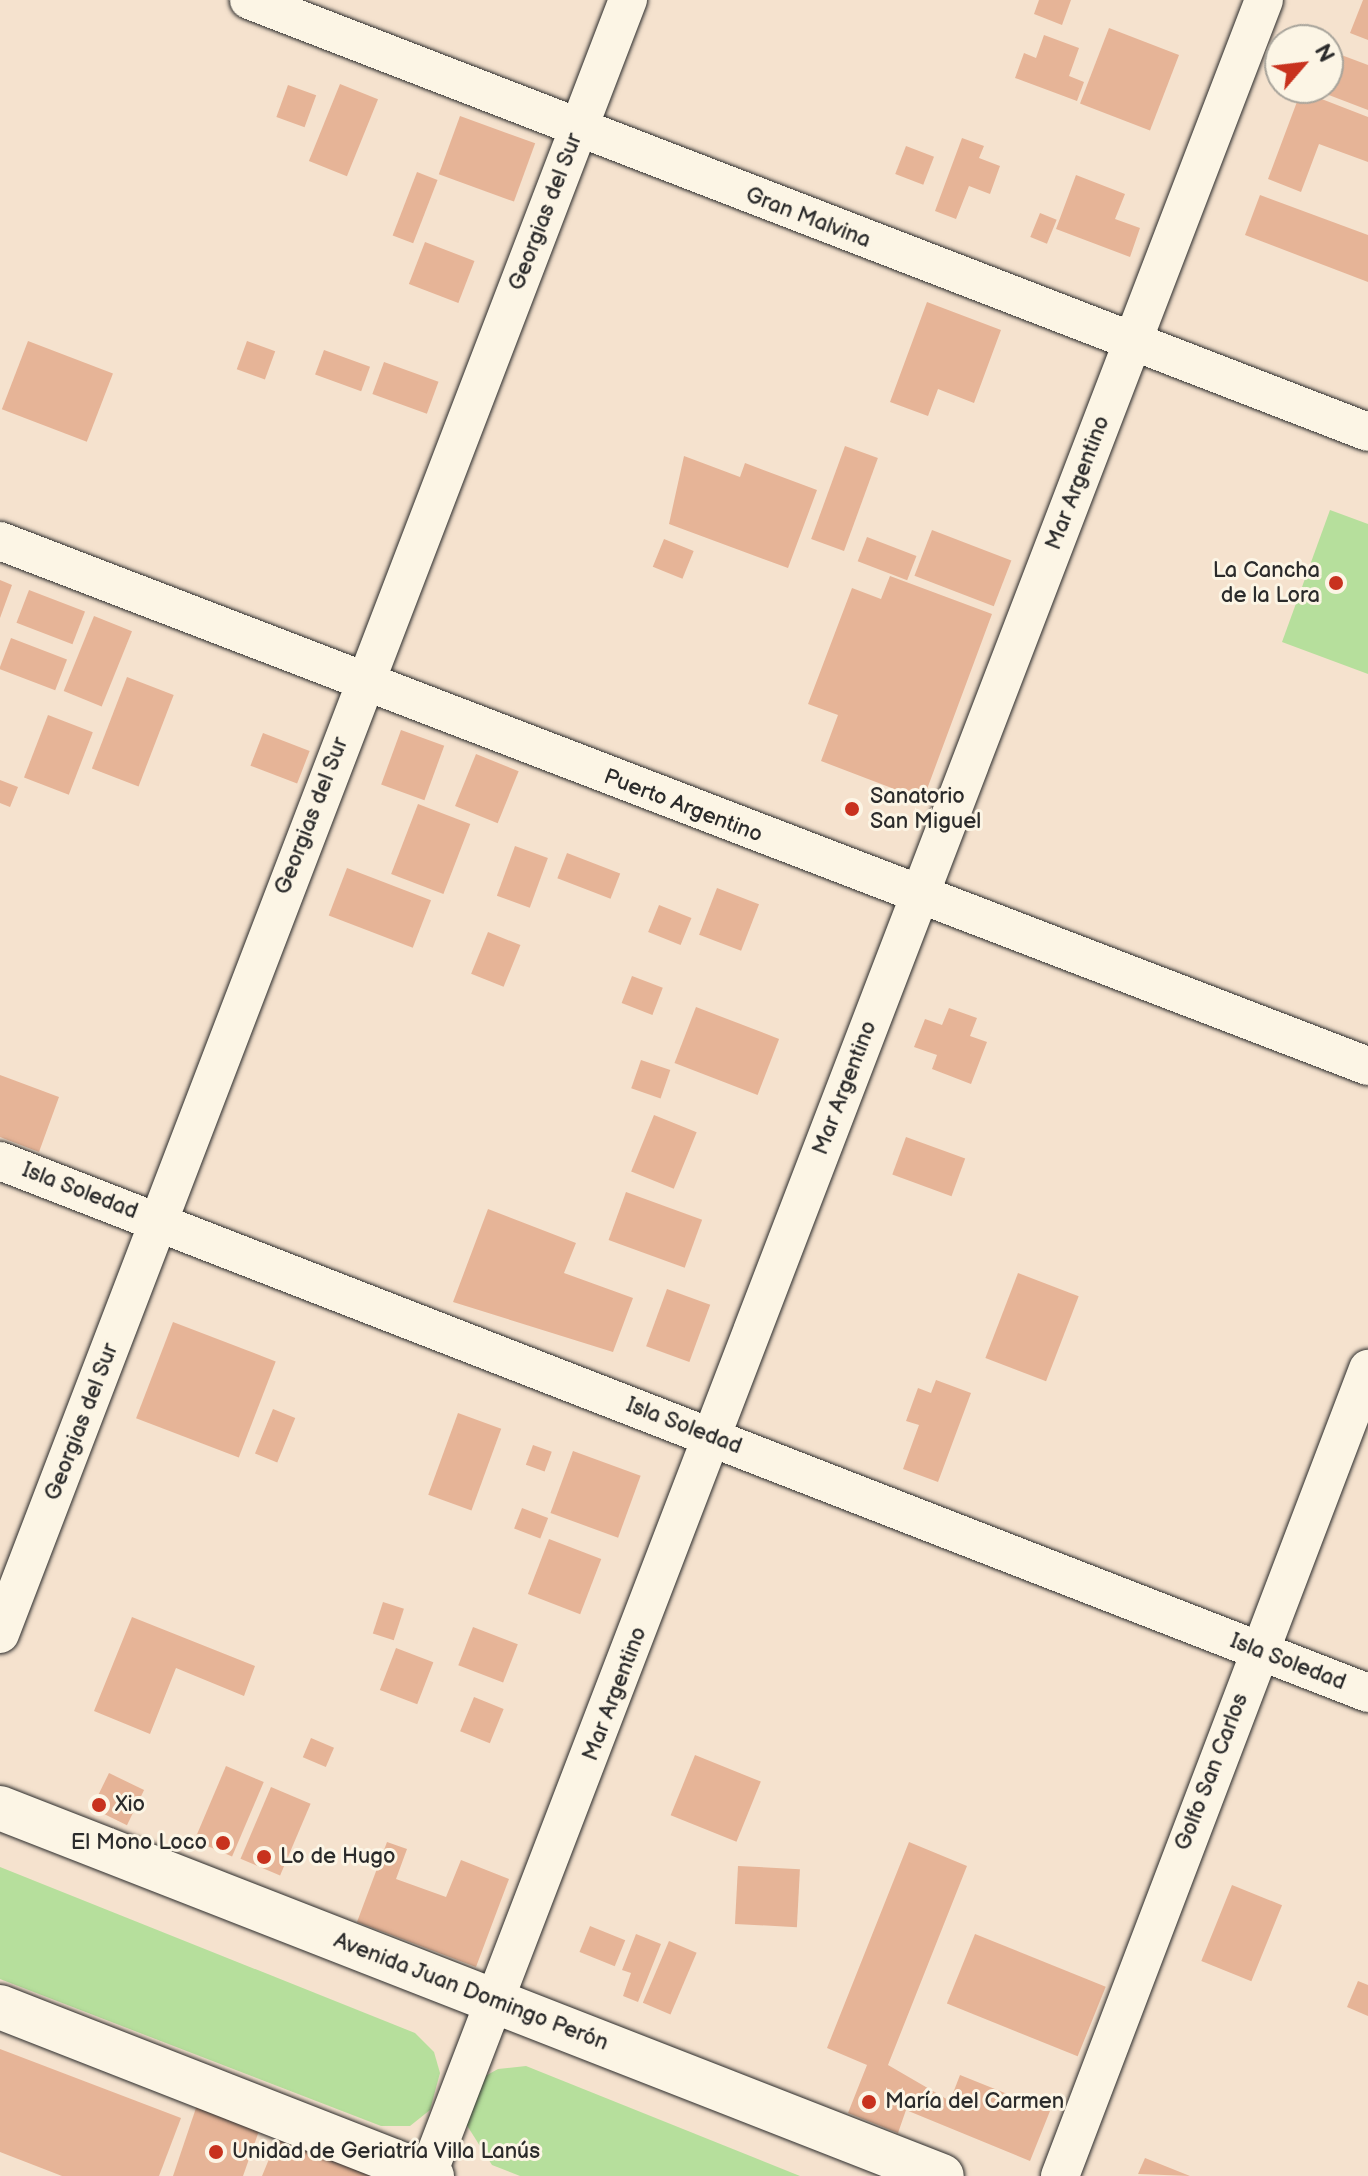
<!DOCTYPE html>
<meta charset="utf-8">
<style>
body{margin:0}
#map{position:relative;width:1368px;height:2176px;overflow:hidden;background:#f5e2ce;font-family:"Balsamiq Sans",sans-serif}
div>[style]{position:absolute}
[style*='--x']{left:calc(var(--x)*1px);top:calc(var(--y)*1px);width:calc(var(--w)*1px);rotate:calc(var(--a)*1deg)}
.green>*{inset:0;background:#b6df9c}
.building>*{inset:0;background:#e6b497;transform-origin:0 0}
.roads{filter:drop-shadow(0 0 2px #2b2b2b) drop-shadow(0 0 2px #2b2b2b)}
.street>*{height:38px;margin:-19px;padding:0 19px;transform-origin:19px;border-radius:19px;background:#fcf5e5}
.secondary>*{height:44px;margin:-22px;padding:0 22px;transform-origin:22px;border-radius:22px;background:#fcf5e5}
.dots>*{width:22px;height:22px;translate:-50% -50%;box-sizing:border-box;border:4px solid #fcf5e5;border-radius:50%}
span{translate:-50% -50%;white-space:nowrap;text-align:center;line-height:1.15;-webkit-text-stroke:6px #fcf5e5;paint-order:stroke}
.street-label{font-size:22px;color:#2b2b2b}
.poi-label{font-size:22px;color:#2b2b2b}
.right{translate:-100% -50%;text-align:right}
.left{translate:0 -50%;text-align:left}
.north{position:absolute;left:1264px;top:24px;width:80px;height:80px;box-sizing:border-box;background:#fcf5e5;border:2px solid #a8a49b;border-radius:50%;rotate:62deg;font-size:22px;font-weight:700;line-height:32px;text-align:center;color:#2b2b2b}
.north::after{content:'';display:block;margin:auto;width:28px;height:36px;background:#c8321e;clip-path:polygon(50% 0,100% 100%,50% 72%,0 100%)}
</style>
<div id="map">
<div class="green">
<div style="clip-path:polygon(1330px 510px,1368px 524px,1368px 674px,1282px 642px)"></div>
<div style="clip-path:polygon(0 1867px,415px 2033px,434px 2052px,440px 2073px,430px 2110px,410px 2126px,381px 2126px,0 1979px)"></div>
<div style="clip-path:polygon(526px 2066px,800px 2176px,520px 2176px,492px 2165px,461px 2116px,471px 2084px,498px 2069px)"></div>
</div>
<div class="building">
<div style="clip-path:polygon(1039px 0,1071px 0,1062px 25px,1034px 14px)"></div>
<div style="clip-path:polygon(1363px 0,1368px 0,1368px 40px,1350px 33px)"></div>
<div style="left:1109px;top:28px;width:75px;height:81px;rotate:21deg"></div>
<div style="clip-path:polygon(1044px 35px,1079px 48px,1069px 76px,1084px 82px,1077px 101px,1015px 78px,1024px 53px,1036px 58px)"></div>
<div style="clip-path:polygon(1336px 53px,1368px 65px,1368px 110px,1321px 92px)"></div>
<div style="left:340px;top:84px;width:41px;height:83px;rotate:22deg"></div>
<div style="left:288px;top:85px;width:30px;height:34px;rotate:20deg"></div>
<div style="clip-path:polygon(1301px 91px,1368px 117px,1368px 162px,1319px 144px,1301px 192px,1268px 179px)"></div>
<div style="left:460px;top:116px;width:80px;height:62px;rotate:20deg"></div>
<div style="clip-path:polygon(962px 138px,984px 146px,979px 158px,1000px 166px,990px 194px,969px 186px,956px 219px,935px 211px)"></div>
<div style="left:906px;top:146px;width:30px;height:30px;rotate:21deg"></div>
<div style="left:417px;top:172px;width:22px;height:68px;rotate:21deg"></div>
<div style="clip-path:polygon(1076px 175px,1125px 194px,1115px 219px,1140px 228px,1130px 257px,1056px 229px)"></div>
<div style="clip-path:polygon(1260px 195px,1368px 235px,1368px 282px,1245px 235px)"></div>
<div style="left:1040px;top:213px;width:18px;height:26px;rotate:22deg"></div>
<div style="left:425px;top:242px;width:53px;height:45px;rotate:21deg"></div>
<div style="clip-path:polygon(927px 302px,1001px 330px,974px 403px,938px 389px,928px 416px,890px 402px)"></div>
<div style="left:28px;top:341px;width:91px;height:73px;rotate:21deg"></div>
<div style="left:247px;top:341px;width:30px;height:30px;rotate:20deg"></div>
<div style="left:324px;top:350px;width:49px;height:26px;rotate:20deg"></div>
<div style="left:384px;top:362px;width:58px;height:34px;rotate:20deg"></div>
<div style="left:845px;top:446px;width:35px;height:99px;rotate:20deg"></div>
<div style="clip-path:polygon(684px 456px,740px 477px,745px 463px,817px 490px,788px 568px,669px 524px)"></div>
<div style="left:932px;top:530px;width:85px;height:49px;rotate:21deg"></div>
<div style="left:867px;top:537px;width:53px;height:26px;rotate:21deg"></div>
<div style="left:664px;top:539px;width:32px;height:30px;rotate:22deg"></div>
<div style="clip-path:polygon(890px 576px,992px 614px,923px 800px,821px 761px,838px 715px,808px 704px,852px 588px,881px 599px)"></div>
<div style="clip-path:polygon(0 580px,12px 585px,0 618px)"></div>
<div style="left:29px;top:590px;width:60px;height:35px;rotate:21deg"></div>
<div style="left:94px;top:616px;width:41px;height:81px;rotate:22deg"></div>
<div style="left:11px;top:638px;width:60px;height:33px;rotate:21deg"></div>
<div style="left:127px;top:677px;width:50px;height:98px;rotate:21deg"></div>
<div style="left:48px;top:715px;width:48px;height:67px;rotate:21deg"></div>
<div style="left:401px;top:730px;width:46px;height:58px;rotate:20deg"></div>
<div style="left:263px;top:733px;width:50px;height:35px;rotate:21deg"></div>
<div style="left:476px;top:754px;width:46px;height:56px;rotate:22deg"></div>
<div style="clip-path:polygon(0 780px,18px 787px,10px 807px,0 803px)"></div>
<div style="left:418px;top:804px;width:56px;height:75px;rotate:21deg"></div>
<div style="left:515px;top:846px;width:35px;height:53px;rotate:20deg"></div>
<div style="left:567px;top:853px;width:57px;height:27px;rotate:21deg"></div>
<div style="left:347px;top:868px;width:90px;height:51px;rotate:21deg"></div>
<div style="left:717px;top:888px;width:45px;height:50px;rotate:21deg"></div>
<div style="left:659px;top:905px;width:35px;height:29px;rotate:22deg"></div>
<div style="left:488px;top:932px;width:35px;height:45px;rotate:22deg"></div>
<div style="left:632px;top:976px;width:33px;height:29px;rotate:21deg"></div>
<div style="left:696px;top:1007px;width:89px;height:60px;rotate:21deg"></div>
<div style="clip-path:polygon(949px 1008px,977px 1018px,970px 1036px,987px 1042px,971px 1084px,932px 1069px,937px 1055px,914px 1047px,925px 1019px,942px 1025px)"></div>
<div style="left:641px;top:1060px;width:31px;height:30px;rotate:19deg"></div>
<div style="clip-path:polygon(0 1075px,59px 1097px,39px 1152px,0 1137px)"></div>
<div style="left:654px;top:1115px;width:46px;height:61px;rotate:22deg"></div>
<div style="left:906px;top:1137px;width:63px;height:40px;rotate:20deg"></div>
<div style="left:626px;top:1192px;width:81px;height:51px;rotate:20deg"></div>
<div style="clip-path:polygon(488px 1209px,576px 1243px,564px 1273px,633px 1298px,613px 1352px,453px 1302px)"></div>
<div style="left:1018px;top:1273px;width:65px;height:91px;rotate:21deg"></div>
<div style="left:667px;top:1289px;width:46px;height:61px;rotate:20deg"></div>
<div style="left:173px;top:1322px;width:110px;height:103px;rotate:21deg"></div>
<div style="clip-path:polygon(936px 1380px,971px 1393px,938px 1482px,903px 1469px,919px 1425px,906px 1421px,918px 1388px,931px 1393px)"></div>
<div style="left:273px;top:1409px;width:24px;height:48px;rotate:22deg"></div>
<div style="left:458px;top:1413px;width:46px;height:87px;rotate:20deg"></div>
<div style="left:533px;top:1445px;width:20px;height:21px;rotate:20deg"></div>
<div style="left:573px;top:1451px;width:72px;height:66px;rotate:20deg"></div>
<div style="left:522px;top:1508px;width:28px;height:22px;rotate:21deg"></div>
<div style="left:549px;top:1539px;width:56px;height:59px;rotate:21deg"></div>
<div style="left:383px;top:1602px;width:22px;height:33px;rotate:18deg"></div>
<div style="clip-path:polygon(132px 1617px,255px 1666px,244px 1696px,176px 1668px,150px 1734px,94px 1711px)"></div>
<div style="left:473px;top:1627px;width:48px;height:41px;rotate:21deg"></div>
<div style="left:396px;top:1648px;width:40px;height:45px;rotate:21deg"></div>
<div style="left:474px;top:1697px;width:32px;height:37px;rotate:22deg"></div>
<div style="left:311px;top:1738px;width:25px;height:21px;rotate:23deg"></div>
<div style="left:695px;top:1755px;width:71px;height:65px;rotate:22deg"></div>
<div style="left:226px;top:1766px;width:41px;height:81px;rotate:23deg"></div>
<div style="left:109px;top:1773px;width:39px;height:39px;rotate:26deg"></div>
<div style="left:271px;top:1787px;width:43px;height:78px;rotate:23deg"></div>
<div style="clip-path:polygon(387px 1842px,407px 1849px,396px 1879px,446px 1897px,461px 1860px,509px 1879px,476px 1967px,357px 1922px)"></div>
<div style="clip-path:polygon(909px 1842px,967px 1866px,888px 2065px,950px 2101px,960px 2075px,1050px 2111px,1030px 2161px,906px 2110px,898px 2133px,848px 2113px,867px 2065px,827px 2048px)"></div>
<div style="left:738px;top:1866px;width:62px;height:58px;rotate:3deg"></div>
<div style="left:1232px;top:1885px;width:54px;height:82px;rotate:22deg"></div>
<div style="left:590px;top:1926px;width:38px;height:28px;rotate:22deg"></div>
<div style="clip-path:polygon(636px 1934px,661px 1944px,638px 2002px,623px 1996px,631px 1973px,622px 1970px)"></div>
<div style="left:975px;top:1934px;width:141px;height:75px;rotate:22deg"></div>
<div style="left:669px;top:1941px;width:30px;height:67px;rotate:23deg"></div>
<div style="clip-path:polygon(1358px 1981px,1368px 1985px,1368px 2016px,1347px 2007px)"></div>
<div style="clip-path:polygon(0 2049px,181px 2118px,159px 2176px,62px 2176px,0 2152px)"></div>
<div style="clip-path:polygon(197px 2105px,260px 2128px,243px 2176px,173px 2176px)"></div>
<div style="clip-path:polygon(284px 2123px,380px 2176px,262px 2176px)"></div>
<div style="clip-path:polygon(1145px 2158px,1190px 2176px,1138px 2174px)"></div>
</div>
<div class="roads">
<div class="street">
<div style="--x:249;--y:0;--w:1199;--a:21.11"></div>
<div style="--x:0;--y:541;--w:1465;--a:21"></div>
<div style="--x:0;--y:1161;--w:1468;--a:21.25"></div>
<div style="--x:0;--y:1634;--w:1751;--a:-68.98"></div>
<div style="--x:427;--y:2176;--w:2331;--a:-68.96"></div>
<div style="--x:1060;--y:2176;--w:864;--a:-69.11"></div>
</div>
<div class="secondary">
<div style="--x:0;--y:1808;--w:1011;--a:21.34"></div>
<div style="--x:0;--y:2007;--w:464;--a:21.4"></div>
</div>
</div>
<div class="dots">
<div style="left:1336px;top:583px;background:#c8321e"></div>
<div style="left:852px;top:809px;background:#c8321e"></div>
<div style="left:99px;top:1805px;background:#c8321e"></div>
<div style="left:223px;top:1843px;background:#c8321e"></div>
<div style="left:264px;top:1857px;background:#c8321e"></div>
<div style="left:869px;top:2102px;background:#c8321e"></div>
<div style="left:216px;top:2152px;background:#c8321e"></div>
</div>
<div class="street-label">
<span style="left:546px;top:212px;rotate:-69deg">Georgias del Sur</span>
<span style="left:808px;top:218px;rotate:21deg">Gran Malvina</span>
<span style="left:1078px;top:483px;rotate:-69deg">Mar Argentino</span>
<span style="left:683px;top:806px;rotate:21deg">Puerto Argentino</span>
<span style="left:312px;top:816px;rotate:-69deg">Georgias del Sur</span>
<span style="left:845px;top:1088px;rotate:-69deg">Mar Argentino</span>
<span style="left:80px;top:1191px;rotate:21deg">Isla Soledad</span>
<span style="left:82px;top:1422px;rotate:-69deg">Georgias del Sur</span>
<span style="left:684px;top:1426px;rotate:21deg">Isla Soledad</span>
<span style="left:1288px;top:1662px;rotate:21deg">Isla Soledad</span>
<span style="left:615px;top:1694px;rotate:-69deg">Mar Argentino</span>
<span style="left:1212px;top:1772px;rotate:-69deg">Golfo San Carlos</span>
<span style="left:471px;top:1992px;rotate:21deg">Avenida Juan Domingo Perón</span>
</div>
<div class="poi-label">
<span class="right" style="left:1320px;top:583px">La Cancha<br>de la Lora</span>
<span class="left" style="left:870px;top:809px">Sanatorio<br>San Miguel</span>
<span class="left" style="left:115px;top:1805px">Xio</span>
<span class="right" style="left:207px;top:1843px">El Mono Loco</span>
<span class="left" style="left:280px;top:1857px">Lo de Hugo</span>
<span class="left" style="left:885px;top:2102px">María del Carmen</span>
<span class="left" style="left:232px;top:2152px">Unidad de Geriatría Villa Lanús</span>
</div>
<div class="north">N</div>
</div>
